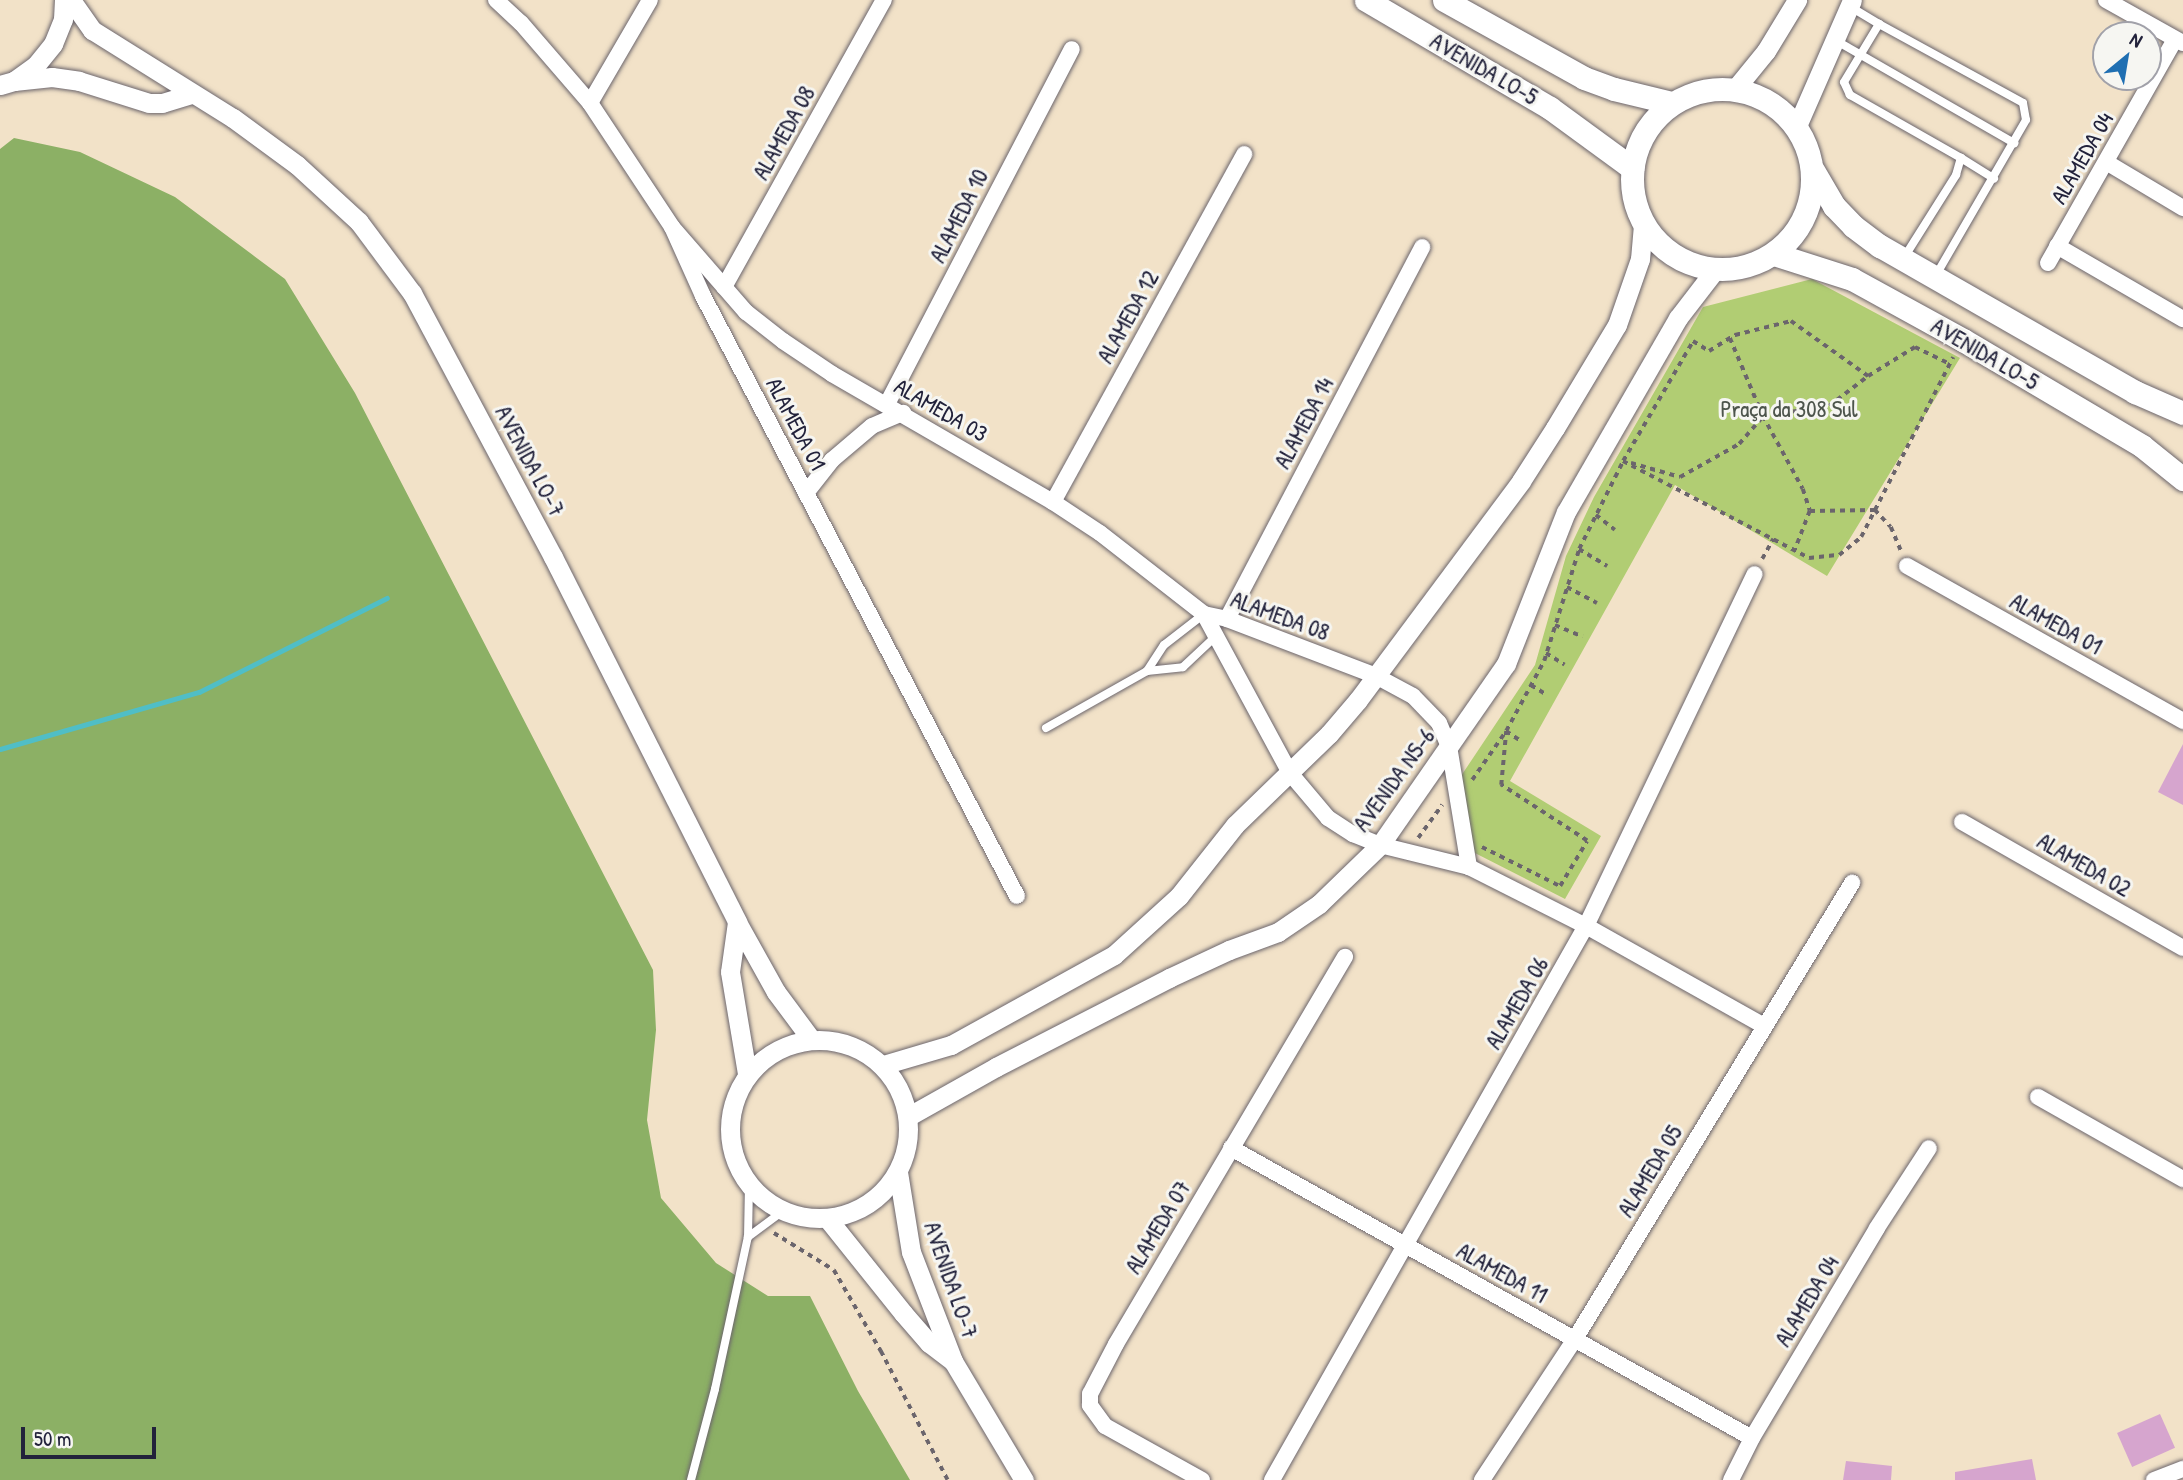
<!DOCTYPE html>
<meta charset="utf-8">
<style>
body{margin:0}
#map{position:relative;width:2183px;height:1480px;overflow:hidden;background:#f2e2c8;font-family:"Patrick Hand",sans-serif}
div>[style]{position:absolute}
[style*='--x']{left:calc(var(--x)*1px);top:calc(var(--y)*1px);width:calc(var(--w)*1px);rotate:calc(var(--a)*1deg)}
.green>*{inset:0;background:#b1cd73}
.forest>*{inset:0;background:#8cb065}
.stream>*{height:5px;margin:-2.5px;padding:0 2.5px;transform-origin:2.5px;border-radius:2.5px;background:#50bec6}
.building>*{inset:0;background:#d6a5ce;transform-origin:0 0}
.path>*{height:3.5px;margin-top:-1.75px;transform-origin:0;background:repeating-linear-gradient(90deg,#6b656c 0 5px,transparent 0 10px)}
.roads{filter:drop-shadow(0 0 2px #6b656c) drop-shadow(0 0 2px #6b656c)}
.service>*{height:8px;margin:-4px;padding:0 4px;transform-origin:4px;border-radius:4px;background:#fff}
.minor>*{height:16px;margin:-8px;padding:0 8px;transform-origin:8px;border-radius:8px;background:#fff}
.tertiary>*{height:19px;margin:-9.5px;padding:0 9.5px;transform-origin:9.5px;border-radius:9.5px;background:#fff}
.tertiary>.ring{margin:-9.5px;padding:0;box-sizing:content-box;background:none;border:19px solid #fff;border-radius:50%}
.secondary>*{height:23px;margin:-11.5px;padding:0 11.5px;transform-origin:11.5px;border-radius:11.5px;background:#fff}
.secondary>.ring{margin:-11.5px;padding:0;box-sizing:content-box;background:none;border:23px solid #fff;border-radius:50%}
span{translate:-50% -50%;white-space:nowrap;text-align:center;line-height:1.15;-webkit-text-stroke:6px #f6f6f2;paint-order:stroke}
.street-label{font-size:23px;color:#22223b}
.park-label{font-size:23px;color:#4d554c}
.north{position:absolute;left:2092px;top:21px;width:70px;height:70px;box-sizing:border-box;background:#f6f6f2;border:2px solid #a1a1a9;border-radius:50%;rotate:30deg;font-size:19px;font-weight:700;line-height:28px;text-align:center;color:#22223b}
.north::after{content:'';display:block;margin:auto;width:24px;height:32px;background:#1f6fb2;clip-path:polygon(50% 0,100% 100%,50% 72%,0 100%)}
.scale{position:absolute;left:21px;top:1427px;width:135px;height:32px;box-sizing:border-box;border:4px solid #22223b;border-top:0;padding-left:9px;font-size:21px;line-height:24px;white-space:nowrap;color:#22223b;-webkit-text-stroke:5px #f6f6f2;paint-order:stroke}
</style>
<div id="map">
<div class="green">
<div style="clip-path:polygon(1812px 279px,1960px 358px,1827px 576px,1675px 485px,1510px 781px,1601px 836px,1565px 899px,1469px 850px,1459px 779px,1535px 665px,1566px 556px,1594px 497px,1703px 307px)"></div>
</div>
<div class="forest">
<div style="clip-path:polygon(14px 138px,80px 152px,175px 197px,285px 279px,355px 393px,653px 970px,656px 1030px,647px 1120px,661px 1198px,716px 1263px,768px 1296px,810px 1296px,858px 1391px,910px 1480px,0 1480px,0 149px)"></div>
</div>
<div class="stream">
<div style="--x:0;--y:749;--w:207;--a:-16"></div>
<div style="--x:199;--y:692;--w:210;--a:-26.6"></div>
</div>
<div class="building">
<div style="clip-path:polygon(2183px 744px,2183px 805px,2158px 792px)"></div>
<div style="left:2160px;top:1414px;width:37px;height:47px;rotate:66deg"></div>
<div style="clip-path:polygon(2032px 1459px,2036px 1480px,1955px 1480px,1955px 1472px)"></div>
<div style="clip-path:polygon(1846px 1461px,1892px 1466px,1891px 1480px,1843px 1480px)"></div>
</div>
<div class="path">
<div style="--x:1730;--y:338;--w:85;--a:67.1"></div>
<div style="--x:1763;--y:416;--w:83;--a:61.3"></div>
<div style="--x:1803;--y:489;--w:23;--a:72"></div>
<div style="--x:1810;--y:511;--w:42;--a:111"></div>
<div style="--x:1623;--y:461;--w:210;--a:27.5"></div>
<div style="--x:1809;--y:558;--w:30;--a:-6"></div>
<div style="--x:1839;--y:555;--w:28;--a:-39"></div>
<div style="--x:1861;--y:537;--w:202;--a:-62.9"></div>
<div style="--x:1631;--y:463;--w:51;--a:15.9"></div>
<div style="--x:1680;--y:477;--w:68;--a:-29.2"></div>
<div style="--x:1739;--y:444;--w:37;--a:-49"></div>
<div style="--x:1763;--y:416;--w:67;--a:-8.6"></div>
<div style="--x:1829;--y:406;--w:49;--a:-37.6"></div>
<div style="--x:1868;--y:376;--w:55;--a:-31.7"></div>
<div style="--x:1915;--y:347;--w:39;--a:26"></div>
<div style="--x:1810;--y:511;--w:65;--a:-0.9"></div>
<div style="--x:1875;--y:510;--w:23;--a:47"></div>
<div style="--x:1891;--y:527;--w:28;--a:67"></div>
<div style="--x:1596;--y:515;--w:24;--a:38"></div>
<div style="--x:1579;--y:549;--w:33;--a:31"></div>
<div style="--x:1762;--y:559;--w:23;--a:-61"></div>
<div style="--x:1567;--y:587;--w:34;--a:28"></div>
<div style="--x:1555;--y:625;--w:30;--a:23"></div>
<div style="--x:1546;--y:653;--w:22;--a:32"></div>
<div style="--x:1531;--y:685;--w:19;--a:32"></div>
<div style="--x:1506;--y:731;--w:18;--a:34"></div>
<div style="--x:1472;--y:780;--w:60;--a:-55.2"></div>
<div style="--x:1506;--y:731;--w:80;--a:-61.5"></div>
<div style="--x:1544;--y:661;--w:117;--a:-72.6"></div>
<div style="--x:1579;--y:549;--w:98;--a:-63.4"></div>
<div style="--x:1623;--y:461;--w:139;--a:-59.7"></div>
<div style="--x:1693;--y:341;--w:19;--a:32"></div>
<div style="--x:1709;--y:351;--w:31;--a:-32"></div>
<div style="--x:1735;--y:335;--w:58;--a:-14"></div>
<div style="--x:1791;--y:321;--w:95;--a:35.5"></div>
<div style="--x:1418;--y:838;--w:41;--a:-54"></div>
<div style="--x:1482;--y:847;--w:87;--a:26.6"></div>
<div style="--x:1560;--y:886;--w:52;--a:-59"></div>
<div style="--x:1587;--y:841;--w:103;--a:-146.9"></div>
<div style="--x:1501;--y:785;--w:54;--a:-84.7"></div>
<div style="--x:774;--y:1233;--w:70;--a:31.7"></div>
<div style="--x:834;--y:1270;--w:94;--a:59.9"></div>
<div style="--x:881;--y:1351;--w:145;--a:62.6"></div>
</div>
<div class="roads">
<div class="service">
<div style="--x:1849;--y:6;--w:35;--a:31"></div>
<div style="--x:1835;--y:40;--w:207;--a:29.9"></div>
<div style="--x:1961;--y:158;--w:39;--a:32"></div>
<div style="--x:1905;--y:256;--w:96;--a:-57.8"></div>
<div style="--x:1956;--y:175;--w:18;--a:-74"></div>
<div style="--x:1961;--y:158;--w:128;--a:-150.4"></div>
<div style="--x:1850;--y:95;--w:14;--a:-115"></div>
<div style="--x:1844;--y:82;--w:68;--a:-58.9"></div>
<div style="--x:1879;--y:24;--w:164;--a:28.7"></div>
<div style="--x:2023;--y:103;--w:17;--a:80"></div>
<div style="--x:2026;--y:120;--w:179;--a:120.1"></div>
<div style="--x:1147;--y:671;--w:31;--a:-57"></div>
<div style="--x:1164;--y:645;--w:51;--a:-37.8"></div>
<div style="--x:1046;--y:728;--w:116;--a:-29.4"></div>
<div style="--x:1147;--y:671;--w:36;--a:-6"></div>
<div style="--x:1183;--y:667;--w:44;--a:-43.2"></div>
<div style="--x:748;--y:1237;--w:44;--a:-36.6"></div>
<div style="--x:691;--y:1480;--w:94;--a:-75.2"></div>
<div style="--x:715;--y:1389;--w:156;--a:-77.8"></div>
<div style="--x:748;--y:1237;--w:53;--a:-88.9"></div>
</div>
<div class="minor">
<div style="--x:496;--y:0;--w:34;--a:43"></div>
<div style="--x:521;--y:23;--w:106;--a:49.2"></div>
<div style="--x:590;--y:103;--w:149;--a:56.5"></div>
<div style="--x:672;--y:227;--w:76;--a:65.8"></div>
<div style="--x:703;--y:296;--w:677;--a:62.38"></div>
<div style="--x:2106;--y:0;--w:88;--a:29.2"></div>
<div style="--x:590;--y:103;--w:119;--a:-59.8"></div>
<div style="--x:2106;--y:162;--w:90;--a:30.9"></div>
<div style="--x:672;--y:227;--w:113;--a:49"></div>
<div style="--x:746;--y:312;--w:47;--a:38.1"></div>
<div style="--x:783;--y:341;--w:59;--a:34"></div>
<div style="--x:832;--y:374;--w:255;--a:30.1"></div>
<div style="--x:1053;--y:502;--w:56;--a:33.4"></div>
<div style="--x:1100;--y:533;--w:132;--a:37.9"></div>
<div style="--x:1204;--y:614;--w:24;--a:12"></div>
<div style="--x:1227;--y:619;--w:157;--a:20.9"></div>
<div style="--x:1374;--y:675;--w:44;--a:28.3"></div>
<div style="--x:1413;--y:696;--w:37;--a:46"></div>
<div style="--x:1439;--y:723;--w:25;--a:67"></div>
<div style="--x:1449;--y:746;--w:123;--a:80.6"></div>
<div style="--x:2057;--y:246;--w:146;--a:30.1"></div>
<div style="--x:2048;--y:263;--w:257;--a:-60.4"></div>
<div style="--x:724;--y:287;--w:329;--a:-60.9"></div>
<div style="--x:887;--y:404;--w:400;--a:-62.5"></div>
<div style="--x:806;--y:493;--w:42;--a:-51.8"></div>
<div style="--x:832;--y:460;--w:52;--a:-40.4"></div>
<div style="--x:872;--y:426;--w:34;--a:-23"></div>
<div style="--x:1053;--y:502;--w:397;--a:-61.2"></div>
<div style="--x:1907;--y:566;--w:317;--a:29.3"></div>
<div style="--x:1204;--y:614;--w:181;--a:61.6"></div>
<div style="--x:1290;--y:773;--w:59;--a:49.8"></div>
<div style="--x:1328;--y:818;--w:30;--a:33"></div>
<div style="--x:1353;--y:834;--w:29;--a:22"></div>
<div style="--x:1380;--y:845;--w:92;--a:13.9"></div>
<div style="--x:1469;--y:867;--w:131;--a:26.8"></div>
<div style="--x:1586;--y:926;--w:204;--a:29.3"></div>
<div style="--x:1227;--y:619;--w:420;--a:-62.3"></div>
<div style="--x:1962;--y:822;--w:254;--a:29.7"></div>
<div style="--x:2038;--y:1097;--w:167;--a:29.5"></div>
<div style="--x:1231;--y:1148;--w:596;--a:29.1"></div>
<div style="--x:1202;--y:1480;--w:111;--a:-150.9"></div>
<div style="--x:1105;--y:1426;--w:26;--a:-126"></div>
<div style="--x:1090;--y:1405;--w:11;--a:-90"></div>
<div style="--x:1090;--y:1394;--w:56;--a:-62.5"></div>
<div style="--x:1116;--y:1344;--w:450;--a:-59.4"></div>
<div style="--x:1272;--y:1480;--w:637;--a:-60.46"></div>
<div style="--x:1586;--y:926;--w:390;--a:-64.4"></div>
<div style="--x:1482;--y:1480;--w:169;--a:-56.6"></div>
<div style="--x:1575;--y:1339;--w:534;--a:-58.72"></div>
<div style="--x:1731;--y:1480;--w:47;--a:-63.4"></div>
<div style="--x:1752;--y:1438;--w:244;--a:-59.2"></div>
<div style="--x:1877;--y:1228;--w:95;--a:-57"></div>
<div style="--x:2154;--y:1480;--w:31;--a:-21"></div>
</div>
<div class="tertiary">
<div style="--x:71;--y:0;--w:37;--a:55"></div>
<div style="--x:92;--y:30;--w:166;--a:32"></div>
<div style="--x:233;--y:118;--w:79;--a:36.3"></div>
<div style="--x:297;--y:165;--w:84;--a:42.6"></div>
<div style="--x:359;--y:222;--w:89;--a:53.3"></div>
<div style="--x:412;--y:293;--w:299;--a:61.9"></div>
<div style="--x:553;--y:557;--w:409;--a:63.2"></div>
<div style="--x:737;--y:922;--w:80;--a:60.9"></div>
<div style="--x:776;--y:992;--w:59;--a:53.3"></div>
<div style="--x:14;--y:81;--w:38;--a:-6"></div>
<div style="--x:52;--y:77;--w:27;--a:8"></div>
<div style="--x:79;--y:81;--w:73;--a:17.4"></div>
<div style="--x:149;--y:103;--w:13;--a:0"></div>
<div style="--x:162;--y:103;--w:30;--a:-17"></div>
<div style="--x:0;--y:85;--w:15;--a:-16"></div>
<div style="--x:14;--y:81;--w:27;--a:-36"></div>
<div style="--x:36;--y:65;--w:27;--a:-51"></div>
<div style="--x:53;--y:44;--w:27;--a:-68"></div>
<div style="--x:63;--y:19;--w:19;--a:-87"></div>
<div style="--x:1735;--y:89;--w:49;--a:-50.8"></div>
<div style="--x:1766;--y:51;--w:60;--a:-58.7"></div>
<div style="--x:1797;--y:126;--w:137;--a:-66.4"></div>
<div style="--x:737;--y:922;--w:50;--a:98"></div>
<div style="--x:730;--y:972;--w:103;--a:80.5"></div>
<div class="ring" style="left:730px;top:1040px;width:159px;height:159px"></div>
<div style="--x:883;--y:1065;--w:71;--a:-16.4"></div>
<div style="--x:951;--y:1045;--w:186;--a:-28.9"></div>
<div style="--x:1114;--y:955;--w:88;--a:-42.2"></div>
<div style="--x:1179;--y:896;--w:90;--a:-51.7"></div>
<div style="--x:1235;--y:825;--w:131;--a:-44.1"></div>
<div style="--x:1329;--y:734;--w:45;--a:-49.5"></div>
<div style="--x:1358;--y:700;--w:273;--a:-53.3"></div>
<div style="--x:1521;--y:481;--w:63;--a:-57.3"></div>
<div style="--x:1555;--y:428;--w:120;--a:-59"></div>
<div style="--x:1617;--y:325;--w:70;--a:-70.8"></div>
<div style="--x:1640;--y:259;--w:36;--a:-85"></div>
<div style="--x:909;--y:1116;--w:100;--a:-29.4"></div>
<div style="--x:996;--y:1067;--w:195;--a:-27.2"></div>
<div style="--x:1169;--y:978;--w:66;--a:-25"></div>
<div style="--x:1229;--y:950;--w:52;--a:-20.2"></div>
<div style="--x:1278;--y:932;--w:50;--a:-34.3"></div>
<div style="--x:1319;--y:904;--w:85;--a:-44"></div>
<div style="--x:1380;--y:845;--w:221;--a:-55.2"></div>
<div style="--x:1506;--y:664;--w:163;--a:-68.5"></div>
<div style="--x:1566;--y:512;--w:224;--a:-60"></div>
<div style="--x:1678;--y:318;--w:61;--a:-52.4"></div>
<div style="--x:898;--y:1172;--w:81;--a:80.8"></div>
<div style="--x:911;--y:1252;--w:117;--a:68.9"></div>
<div style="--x:953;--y:1361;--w:139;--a:59.2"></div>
<div style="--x:827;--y:1218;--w:122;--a:51.3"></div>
<div style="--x:903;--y:1313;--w:40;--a:49"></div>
<div style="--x:929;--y:1343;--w:30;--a:37"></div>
</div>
<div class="secondary">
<div style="--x:1366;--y:0;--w:213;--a:30.4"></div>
<div style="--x:1550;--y:108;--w:102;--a:36.2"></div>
<div style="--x:1444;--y:0;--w:160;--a:29.1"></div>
<div style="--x:1584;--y:78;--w:32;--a:20"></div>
<div style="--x:1614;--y:89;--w:60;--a:13.6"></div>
<div class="ring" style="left:1632px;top:89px;width:157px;height:157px"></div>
<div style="--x:1813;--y:170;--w:42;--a:59.7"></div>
<div style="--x:1834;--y:206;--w:28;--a:46"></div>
<div style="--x:1853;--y:226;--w:34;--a:37"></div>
<div style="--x:1880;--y:246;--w:294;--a:29.8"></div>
<div style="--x:2135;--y:392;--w:52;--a:23.6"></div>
<div style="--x:1774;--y:254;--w:82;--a:17.8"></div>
<div style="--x:1852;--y:279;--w:127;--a:28.8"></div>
<div style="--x:1963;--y:340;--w:208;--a:30.6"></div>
<div style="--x:2142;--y:446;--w:53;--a:38.8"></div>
</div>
</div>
<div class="street-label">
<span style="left:1484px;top:69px;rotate:30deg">AVENIDA LO-5</span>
<span style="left:784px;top:133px;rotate:-61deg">ALAMEDA 08</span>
<span style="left:2082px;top:158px;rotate:-60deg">ALAMEDA 04</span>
<span style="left:959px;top:216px;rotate:-63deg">ALAMEDA 10</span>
<span style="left:1128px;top:317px;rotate:-61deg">ALAMEDA 12</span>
<span style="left:1985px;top:354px;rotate:30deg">AVENIDA LO-5</span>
<span style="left:941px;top:410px;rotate:30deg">ALAMEDA 03</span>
<span style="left:1304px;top:423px;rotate:-62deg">ALAMEDA 14</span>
<span style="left:796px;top:424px;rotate:62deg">ALAMEDA 01</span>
<span style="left:530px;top:461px;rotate:62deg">AVENIDA LO-7</span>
<span style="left:1280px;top:616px;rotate:20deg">ALAMEDA 08</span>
<span style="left:2056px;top:624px;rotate:29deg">ALAMEDA 01</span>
<span style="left:1394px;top:780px;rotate:-54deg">AVENIDA NS-6</span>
<span style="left:2084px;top:865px;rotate:30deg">ALAMEDA 02</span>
<span style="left:1517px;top:1003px;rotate:-60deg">ALAMEDA 06</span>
<span style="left:1650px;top:1171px;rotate:-59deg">ALAMEDA 05</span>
<span style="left:1158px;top:1227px;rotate:-59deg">ALAMEDA 07</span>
<span style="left:1502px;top:1273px;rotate:29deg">ALAMEDA 11</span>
<span style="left:951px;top:1280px;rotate:71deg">AVENIDA LO-7</span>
<span style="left:1807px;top:1301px;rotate:-59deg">ALAMEDA 04</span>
</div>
<div class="park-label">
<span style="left:1789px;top:409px">Praça da 308 Sul</span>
</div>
<div class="north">N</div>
<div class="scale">50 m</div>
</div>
